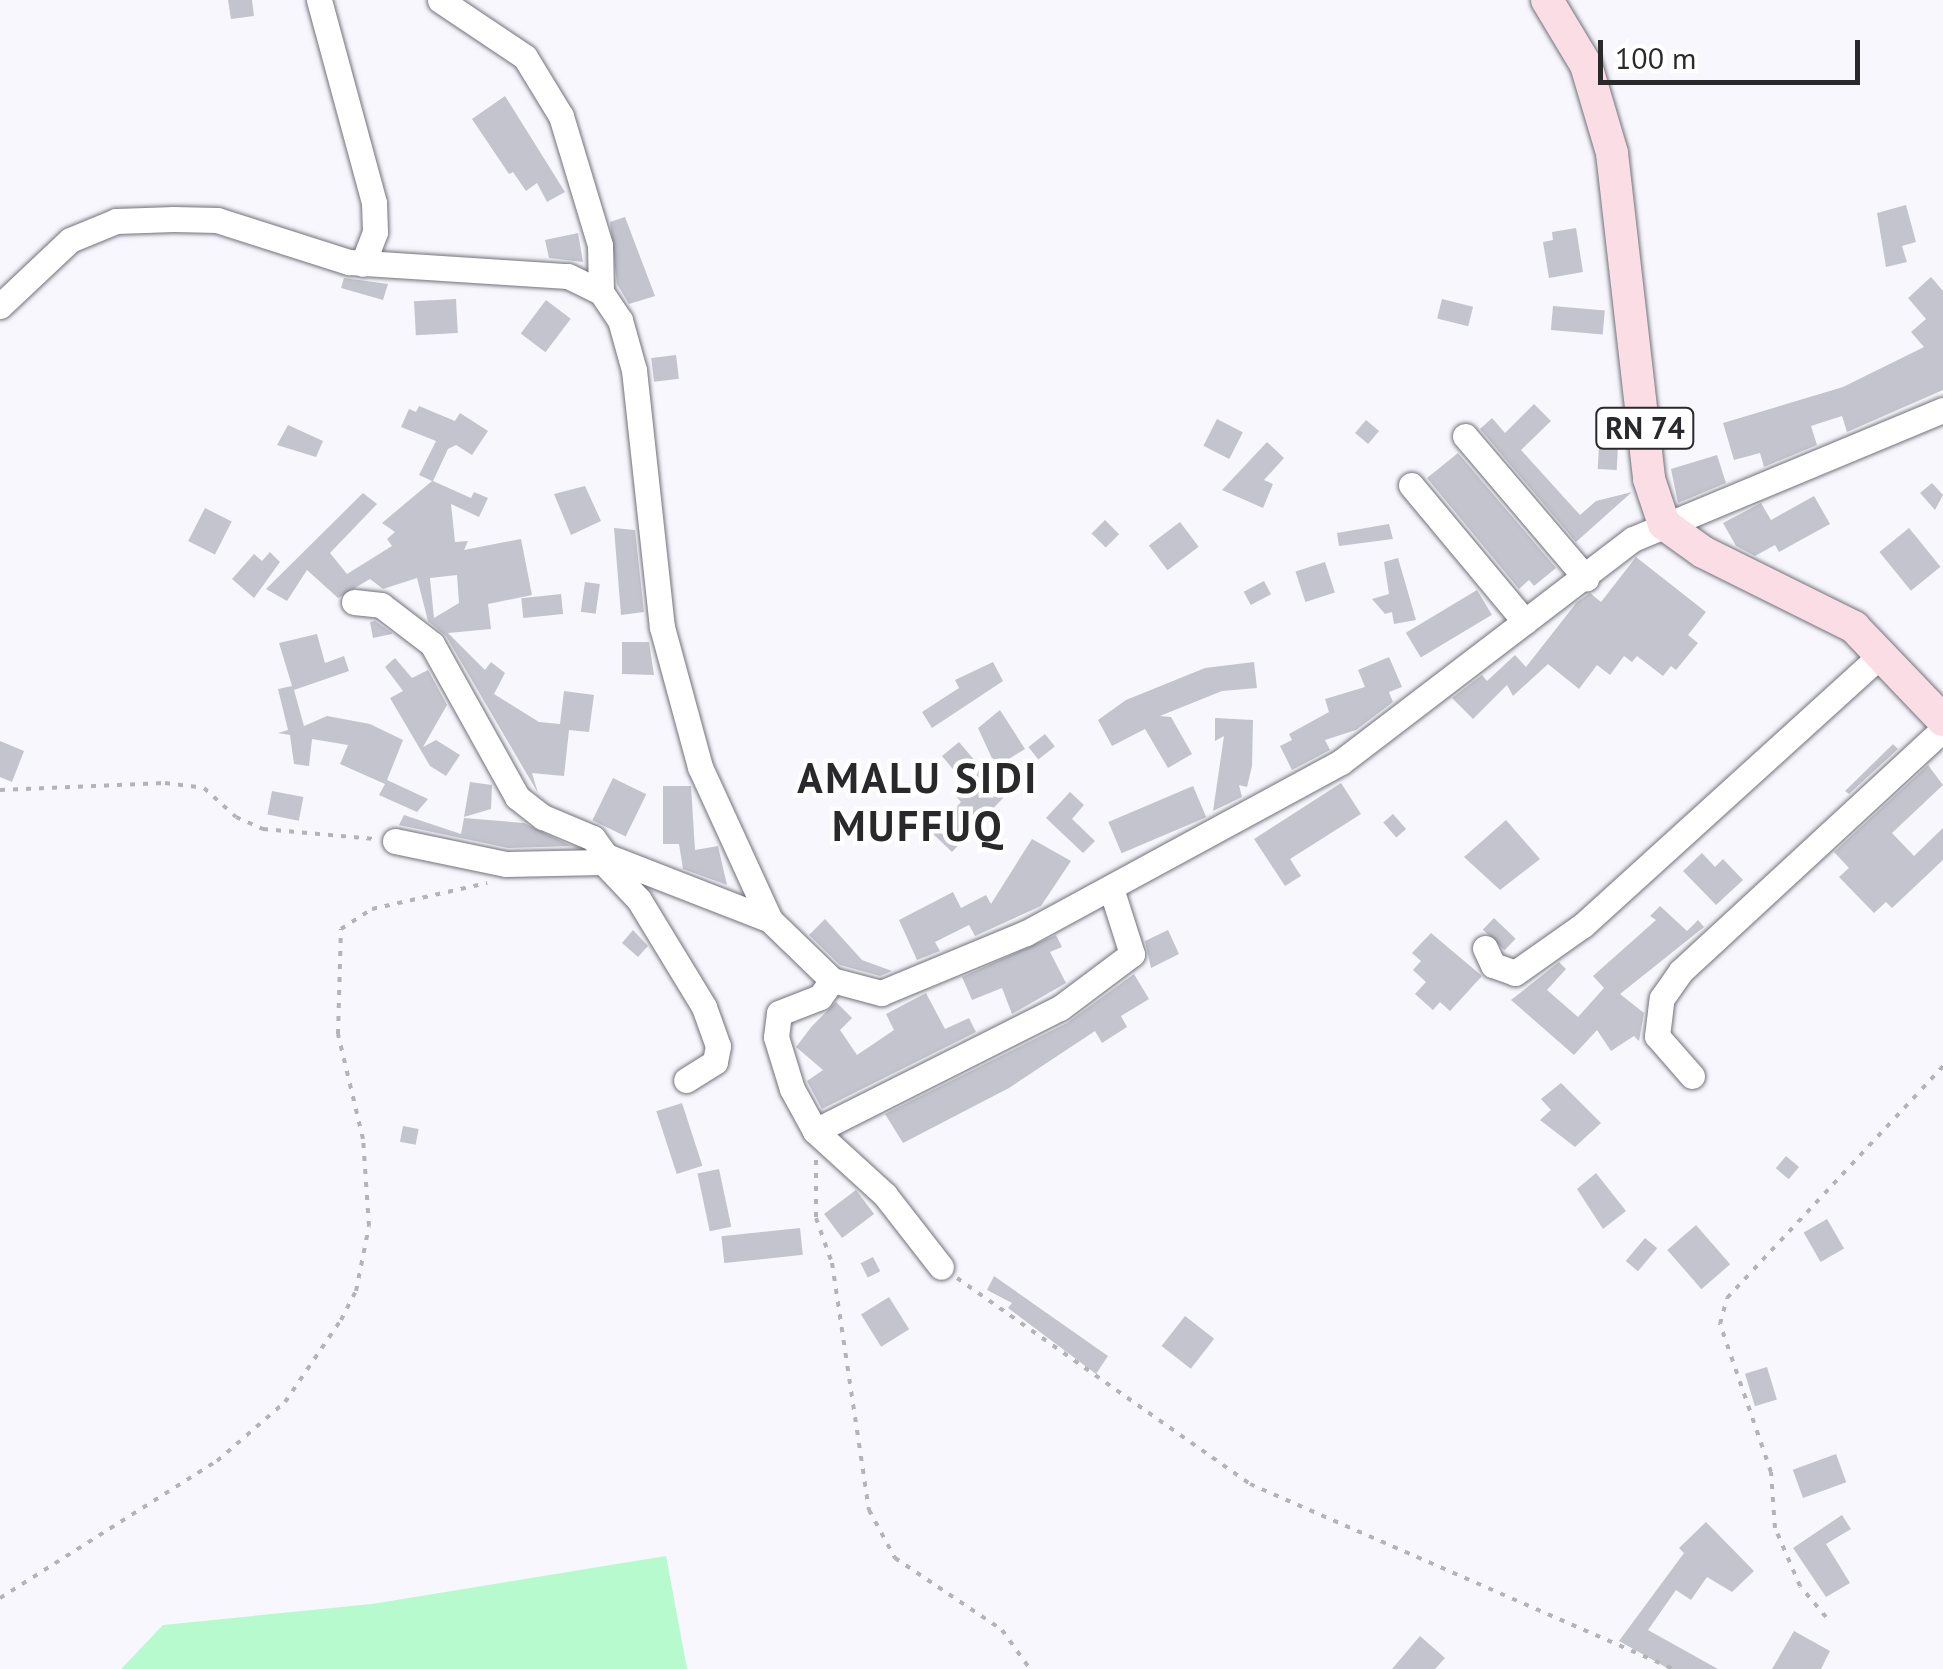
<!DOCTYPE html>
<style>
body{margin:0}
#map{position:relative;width:1943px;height:1669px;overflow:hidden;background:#f7f7fd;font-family:"PT Sans",sans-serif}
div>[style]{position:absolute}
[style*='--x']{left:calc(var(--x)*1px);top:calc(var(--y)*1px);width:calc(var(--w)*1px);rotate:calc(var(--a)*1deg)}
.green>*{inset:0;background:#b6face}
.building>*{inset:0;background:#c4c4ce;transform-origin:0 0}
.path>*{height:4px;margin-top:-2px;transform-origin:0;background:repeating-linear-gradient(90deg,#b3b3b8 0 5px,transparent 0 13px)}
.roads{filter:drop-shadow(0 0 2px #72717a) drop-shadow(0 0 2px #72717a)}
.minor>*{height:25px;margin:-12.5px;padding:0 12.5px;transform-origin:12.5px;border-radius:12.5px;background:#fff}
.major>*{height:32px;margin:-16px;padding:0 16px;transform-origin:16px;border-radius:16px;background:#fadde5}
span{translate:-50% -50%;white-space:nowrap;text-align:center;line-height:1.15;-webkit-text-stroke:9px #fff;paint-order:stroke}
.shield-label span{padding:2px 8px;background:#fff;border:2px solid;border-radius:8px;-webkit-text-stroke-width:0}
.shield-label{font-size:30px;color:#29292c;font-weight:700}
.district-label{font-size:42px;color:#29292c;font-weight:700;letter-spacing:2.5px}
.scale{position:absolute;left:1598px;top:40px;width:262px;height:45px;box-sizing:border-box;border:5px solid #29292c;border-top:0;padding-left:12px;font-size:30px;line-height:35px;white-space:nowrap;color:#29292c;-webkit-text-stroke:8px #fff;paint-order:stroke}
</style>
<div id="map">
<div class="green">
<div style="clip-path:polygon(666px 1556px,687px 1669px,121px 1669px,163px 1625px,372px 1604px)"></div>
</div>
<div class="building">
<div style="clip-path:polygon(228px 0,252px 0,254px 16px,231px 19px)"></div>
<div style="clip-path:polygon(505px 96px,565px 192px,547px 202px,537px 183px,526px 191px,513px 172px,509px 174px,472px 119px)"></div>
<div style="clip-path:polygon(1906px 205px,1916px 242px,1902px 246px,1907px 262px,1886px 267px,1877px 213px)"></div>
<div style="clip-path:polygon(625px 217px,655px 296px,629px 304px,617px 284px,610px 222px)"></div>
<div style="clip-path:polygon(1576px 228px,1583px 272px,1549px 278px,1543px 242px,1553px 240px,1552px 232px)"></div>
<div style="clip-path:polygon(578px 233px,583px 262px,549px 258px,545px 240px)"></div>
<div style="clip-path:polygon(1931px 277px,1943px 291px,1943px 390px,1847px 432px,1842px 416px,1811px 426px,1817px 445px,1764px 467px,1760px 453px,1734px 460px,1723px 423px,1843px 387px,1924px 347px,1911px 332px,1926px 319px,1908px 298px)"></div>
<div style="clip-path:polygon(344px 278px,388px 284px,383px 300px,341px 288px)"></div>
<div style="left:456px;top:299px;width:34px;height:42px;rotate:87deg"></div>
<div style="left:1442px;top:299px;width:32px;height:20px;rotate:14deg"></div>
<div style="left:546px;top:300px;width:31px;height:42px;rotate:37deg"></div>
<div style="left:1553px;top:306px;width:52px;height:24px;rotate:5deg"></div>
<div style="left:676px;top:355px;width:24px;height:25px;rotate:83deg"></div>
<div style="clip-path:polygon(1534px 404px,1551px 421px,1521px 450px,1580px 515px,1596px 501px,1632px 492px,1576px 542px,1480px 429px,1492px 418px,1505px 433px)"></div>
<div style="clip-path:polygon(evenodd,419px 406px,455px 421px,460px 413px,488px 431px,472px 455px,456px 445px,448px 449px,433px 481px,471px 498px,474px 492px,488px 498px,479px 517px,451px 504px,455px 542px,468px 541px,464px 550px,521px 539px,532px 595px,488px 604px,491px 629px,448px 633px,485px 670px,491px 662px,505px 673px,494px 694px,539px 722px,560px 724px,564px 691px,594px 695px,589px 732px,569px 730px,564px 776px,532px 773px,538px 793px,446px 636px,428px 621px,417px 578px,383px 589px,370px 579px,338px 598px,307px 570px,287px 601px,266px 589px,363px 493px,377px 504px,330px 553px,347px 574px,392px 546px,387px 539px,395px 532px,382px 523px,432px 481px,419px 475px,436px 441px,401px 427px,409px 409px,416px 412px,419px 406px,457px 575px,459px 603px,434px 618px,430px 578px,457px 575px)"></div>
<div style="left:1217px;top:419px;width:29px;height:30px;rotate:27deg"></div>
<div style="left:1366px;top:420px;width:17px;height:17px;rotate:40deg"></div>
<div style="clip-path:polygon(288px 425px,323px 441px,316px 457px,277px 445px)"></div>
<div style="clip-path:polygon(1267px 442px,1284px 458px,1264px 480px,1273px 484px,1263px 508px,1222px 490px)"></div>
<div style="left:1599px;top:445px;width:19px;height:24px;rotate:3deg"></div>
<div style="clip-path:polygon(1458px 453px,1556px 568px,1534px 586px,1529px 580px,1519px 589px,1427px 478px)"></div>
<div style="clip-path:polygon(1717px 455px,1726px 483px,1678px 503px,1671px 469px)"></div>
<div style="clip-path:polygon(1932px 483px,1943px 495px,1935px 510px,1920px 493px)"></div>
<div style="clip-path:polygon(585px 486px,601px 521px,571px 535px,554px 494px)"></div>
<div style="clip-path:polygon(1814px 496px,1830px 524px,1779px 552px,1775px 545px,1755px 556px,1736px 546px,1723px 523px,1761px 503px,1771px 520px)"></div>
<div style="left:205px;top:508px;width:30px;height:37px;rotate:27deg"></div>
<div style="left:1105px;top:520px;width:20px;height:19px;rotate:45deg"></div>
<div style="left:1180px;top:522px;width:31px;height:39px;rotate:53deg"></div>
<div style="clip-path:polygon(1389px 524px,1393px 539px,1339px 546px,1337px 533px)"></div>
<div style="clip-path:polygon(614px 528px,635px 530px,644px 612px,621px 615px)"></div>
<div style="left:1909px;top:528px;width:50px;height:38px;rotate:51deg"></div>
<div style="clip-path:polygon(270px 552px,280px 562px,254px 598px,232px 579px,254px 554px,262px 561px)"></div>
<div style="clip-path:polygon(1636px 557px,1706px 612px,1688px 635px,1698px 643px,1676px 670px,1671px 666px,1663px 676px,1637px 656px,1632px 662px,1624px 656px,1610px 675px,1597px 665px,1579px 689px,1548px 664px,1513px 696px,1507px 685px,1473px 719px,1452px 698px,1482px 675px,1487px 681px,1515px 655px,1526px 667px,1577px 602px,1590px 593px,1601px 602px)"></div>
<div style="clip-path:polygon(1398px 558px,1416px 620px,1394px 624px,1392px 612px,1385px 614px,1372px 599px,1389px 594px,1384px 562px)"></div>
<div style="left:1325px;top:562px;width:32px;height:31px;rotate:72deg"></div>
<div style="left:1264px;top:581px;width:15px;height:23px;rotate:62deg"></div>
<div style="left:585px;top:582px;width:15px;height:30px;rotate:8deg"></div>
<div style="left:1477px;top:590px;width:29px;height:83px;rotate:59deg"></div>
<div style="left:561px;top:594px;width:20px;height:40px;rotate:84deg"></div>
<div style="clip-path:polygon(375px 621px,392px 633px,392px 634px,373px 638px,370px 622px)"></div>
<div style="clip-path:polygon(317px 634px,325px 663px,344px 656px,349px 671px,294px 690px,304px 726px,327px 716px,370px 724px,403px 740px,387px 780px,428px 799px,417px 812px,379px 795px,385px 784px,340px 764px,348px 745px,312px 739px,309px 766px,294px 764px,290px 735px,278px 733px,288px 730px,278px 689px,292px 686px,279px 643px)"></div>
<div style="clip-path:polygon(622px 642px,649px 642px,654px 675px,622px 674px)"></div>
<div style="clip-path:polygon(1389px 657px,1402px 687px,1389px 692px,1393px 702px,1356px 730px,1325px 740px,1330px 750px,1292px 770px,1280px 746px,1292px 740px,1289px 734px,1329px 712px,1325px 699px,1365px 687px,1358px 670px)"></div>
<div style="clip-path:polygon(395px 658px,412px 678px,428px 670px,447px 705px,423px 747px,436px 740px,460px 755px,446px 776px,430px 766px,390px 698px,403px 691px,385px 667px)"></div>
<div style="clip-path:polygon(993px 662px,1003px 681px,932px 728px,922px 712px,959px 688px,955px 680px)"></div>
<div style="clip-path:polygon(1254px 662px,1257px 688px,1222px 691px,1160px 716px,1171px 717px,1192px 754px,1168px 768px,1145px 729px,1112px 746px,1098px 720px,1126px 700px,1205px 668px)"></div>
<div style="clip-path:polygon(1000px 710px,1025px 749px,996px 767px,978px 728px)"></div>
<div style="clip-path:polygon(1215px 718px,1253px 720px,1252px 766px,1247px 787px,1239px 785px,1242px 797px,1213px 811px,1224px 736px,1215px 741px)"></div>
<div style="left:1045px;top:734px;width:16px;height:21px;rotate:52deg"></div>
<div style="clip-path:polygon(0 741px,24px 751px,12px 782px,0 777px)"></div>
<div style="clip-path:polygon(959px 742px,1005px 796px,952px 852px,932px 833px,961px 802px,955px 795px,966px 785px,942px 756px)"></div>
<div style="clip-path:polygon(1893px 744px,1898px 749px,1849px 794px,1845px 791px)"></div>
<div style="clip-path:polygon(1928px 765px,1943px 785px,1892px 833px,1914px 856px,1943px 828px,1943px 860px,1892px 908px,1886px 902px,1874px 913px,1839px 877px,1849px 868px,1834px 852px)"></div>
<div style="left:613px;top:778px;width:37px;height:47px;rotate:26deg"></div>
<div style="clip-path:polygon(470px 782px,492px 785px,491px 809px,464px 817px)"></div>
<div style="clip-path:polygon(1341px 783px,1361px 814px,1290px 859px,1301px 876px,1285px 886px,1254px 839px)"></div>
<div style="clip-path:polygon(663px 786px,691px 786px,695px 850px,718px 846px,727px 885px,683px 869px,679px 844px,663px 844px)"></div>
<div style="left:1193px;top:786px;width:34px;height:92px;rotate:67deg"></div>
<div style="left:272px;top:791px;width:32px;height:24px;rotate:11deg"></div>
<div style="clip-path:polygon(1070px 792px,1084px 805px,1072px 819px,1095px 841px,1083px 853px,1046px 818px)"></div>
<div style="left:1393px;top:814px;width:20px;height:13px;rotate:49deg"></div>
<div style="clip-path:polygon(404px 815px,461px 834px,464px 818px,524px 823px,571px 846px,508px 848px,399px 825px)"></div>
<div style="clip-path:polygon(1506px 820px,1540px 859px,1500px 890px,1464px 857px)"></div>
<div style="clip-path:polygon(1032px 839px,1071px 861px,1041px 906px,975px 936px,969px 925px,935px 942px,940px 951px,917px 960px,899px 920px,953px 892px,961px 908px,986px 895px,991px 904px)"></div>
<div style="clip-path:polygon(1702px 853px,1715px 867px,1723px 859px,1743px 880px,1716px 905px,1683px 871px)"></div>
<div style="clip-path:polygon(1660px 906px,1687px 931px,1698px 920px,1704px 927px,1620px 994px,1644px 1013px,1639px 1041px,1634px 1036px,1611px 1051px,1597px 1030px,1574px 1055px,1511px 1000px,1559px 962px,1566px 969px,1547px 990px,1578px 1017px,1604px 988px,1593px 976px,1656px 920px,1650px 916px)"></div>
<div style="left:1494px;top:918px;width:30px;height:16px;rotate:44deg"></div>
<div style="clip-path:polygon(825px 919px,862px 960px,892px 971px,880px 976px,840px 965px,809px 935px)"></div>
<div style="clip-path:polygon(633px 930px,648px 946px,638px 957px,622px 943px)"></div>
<div style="clip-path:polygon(1168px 930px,1179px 954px,1151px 968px,1145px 941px)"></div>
<div style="clip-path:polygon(1431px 933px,1482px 976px,1450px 1011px,1440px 1002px,1433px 1010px,1415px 994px,1426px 982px,1413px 970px,1421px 961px,1412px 953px)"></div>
<div style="clip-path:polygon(1056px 935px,1062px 947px,1050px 952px,1066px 983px,1012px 1014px,1002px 988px,972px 1000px,962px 977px)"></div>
<div style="clip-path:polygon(1134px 974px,1149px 999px,1121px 1016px,1127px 1027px,1102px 1043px,1095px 1031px,1009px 1088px,903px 1143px,885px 1114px,1067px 1023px)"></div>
<div style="clip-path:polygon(926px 993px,945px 1029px,969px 1018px,976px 1032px,822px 1109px,807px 1081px,823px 1070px,796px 1047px,812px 1026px,836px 1002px,852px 1018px,840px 1030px,857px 1055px,894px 1030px,886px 1014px)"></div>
<div style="clip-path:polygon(1561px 1083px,1601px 1123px,1575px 1147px,1540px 1120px,1551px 1110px,1541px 1099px)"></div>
<div style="left:682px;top:1103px;width:66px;height:27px;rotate:72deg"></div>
<div style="left:403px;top:1126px;width:16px;height:16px;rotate:11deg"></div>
<div style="left:1786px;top:1156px;width:17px;height:16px;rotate:40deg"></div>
<div style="left:719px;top:1169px;width:59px;height:22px;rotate:78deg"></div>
<div style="clip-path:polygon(1596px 1173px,1626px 1211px,1603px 1229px,1577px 1189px)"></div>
<div style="left:856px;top:1190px;width:30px;height:40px;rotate:53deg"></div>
<div style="left:1827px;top:1219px;width:34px;height:27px;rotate:60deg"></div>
<div style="left:1696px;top:1225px;width:52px;height:38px;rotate:49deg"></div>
<div style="left:800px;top:1228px;width:27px;height:79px;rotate:84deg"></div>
<div style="left:1645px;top:1238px;width:16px;height:30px;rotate:40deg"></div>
<div style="left:873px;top:1257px;width:16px;height:14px;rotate:63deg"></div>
<div style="clip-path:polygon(994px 1276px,1108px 1356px,1096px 1374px,1008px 1308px,1012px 1303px,987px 1290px)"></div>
<div style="left:889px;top:1297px;width:38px;height:33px;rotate:58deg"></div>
<div style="left:1185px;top:1316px;width:37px;height:38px;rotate:38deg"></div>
<div style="left:1767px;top:1367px;width:34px;height:23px;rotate:73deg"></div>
<div style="left:1836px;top:1454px;width:30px;height:46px;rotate:70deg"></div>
<div style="clip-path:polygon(1842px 1515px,1851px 1529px,1826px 1544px,1850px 1583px,1826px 1597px,1793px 1548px)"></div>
<div style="clip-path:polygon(1706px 1522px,1754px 1571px,1732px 1592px,1707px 1577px,1691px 1600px,1676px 1590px,1648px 1630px,1718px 1669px,1669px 1669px,1619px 1641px,1684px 1553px,1679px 1548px)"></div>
<div style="clip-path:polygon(1794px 1631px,1830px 1651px,1821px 1669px,1772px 1669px)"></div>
<div style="clip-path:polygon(1420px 1636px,1445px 1658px,1435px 1669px,1392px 1669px)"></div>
</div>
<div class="path">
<div style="--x:0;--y:790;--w:165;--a:-2.4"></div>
<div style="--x:165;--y:783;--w:39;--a:7"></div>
<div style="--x:204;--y:788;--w:43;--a:42.2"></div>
<div style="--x:236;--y:817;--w:30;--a:24"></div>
<div style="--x:263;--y:829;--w:112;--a:5.1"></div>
<div style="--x:816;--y:1160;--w:58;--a:90"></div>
<div style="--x:816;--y:1218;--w:48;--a:70.4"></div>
<div style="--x:832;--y:1263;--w:250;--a:81.5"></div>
<div style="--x:869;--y:1510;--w:55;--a:61.6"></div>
<div style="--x:895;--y:1558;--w:129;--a:33.9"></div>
<div style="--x:1002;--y:1630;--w:48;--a:54.3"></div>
<div style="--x:957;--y:1278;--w:358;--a:35.1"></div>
<div style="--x:1250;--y:1484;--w:463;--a:23.6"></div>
<div style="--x:0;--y:1598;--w:257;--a:-32.3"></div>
<div style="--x:217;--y:1461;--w:90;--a:-40.9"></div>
<div style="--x:285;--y:1402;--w:99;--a:-55.7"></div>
<div style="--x:341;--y:1320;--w:33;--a:-63"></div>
<div style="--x:356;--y:1291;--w:66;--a:-78.7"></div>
<div style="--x:369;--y:1226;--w:87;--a:-93.9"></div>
<div style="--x:363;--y:1139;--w:108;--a:-103.4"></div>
<div style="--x:338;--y:1034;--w:105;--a:-88.4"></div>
<div style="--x:341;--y:929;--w:37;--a:-33"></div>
<div style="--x:372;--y:909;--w:118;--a:-12.7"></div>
<div style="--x:1826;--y:1617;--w:40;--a:-130"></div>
<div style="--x:1800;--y:1586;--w:63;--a:-113.3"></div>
<div style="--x:1775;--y:1528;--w:56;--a:-94.1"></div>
<div style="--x:1771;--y:1472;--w:157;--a:-109"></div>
<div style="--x:1720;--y:1324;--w:27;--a:-75"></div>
<div style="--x:1727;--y:1298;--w:317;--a:-47"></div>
</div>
<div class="roads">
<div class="minor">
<div style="--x:319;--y:0;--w:210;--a:74.8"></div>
<div style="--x:374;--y:203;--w:29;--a:88"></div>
<div style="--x:375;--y:232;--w:34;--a:111"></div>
<div style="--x:440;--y:0;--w:102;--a:33.8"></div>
<div style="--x:525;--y:57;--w:69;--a:58.6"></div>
<div style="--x:561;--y:116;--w:135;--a:73.2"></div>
<div style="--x:600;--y:245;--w:47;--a:88.8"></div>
<div style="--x:0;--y:306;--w:96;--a:-43.3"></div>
<div style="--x:70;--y:240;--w:50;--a:-22.4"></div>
<div style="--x:116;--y:221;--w:58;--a:-2"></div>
<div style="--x:174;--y:219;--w:43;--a:1.3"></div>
<div style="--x:217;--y:220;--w:139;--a:17.7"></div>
<div style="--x:349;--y:262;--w:219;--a:3.7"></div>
<div style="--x:568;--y:276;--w:37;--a:26"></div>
<div style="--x:601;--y:292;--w:34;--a:56"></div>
<div style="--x:620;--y:320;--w:52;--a:74.4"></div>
<div style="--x:634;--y:370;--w:259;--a:83.8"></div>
<div style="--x:662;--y:627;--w:145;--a:74.8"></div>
<div style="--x:700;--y:767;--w:168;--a:65.4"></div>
<div style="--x:770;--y:920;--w:86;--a:44.1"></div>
<div style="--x:832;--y:980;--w:51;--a:14.9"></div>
<div style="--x:881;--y:993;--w:157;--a:-22.5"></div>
<div style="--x:1026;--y:933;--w:358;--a:-28.5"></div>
<div style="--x:1341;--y:762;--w:367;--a:-37.4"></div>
<div style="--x:1633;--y:539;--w:336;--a:-22.6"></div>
<div style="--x:1465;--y:436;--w:187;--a:49.6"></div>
<div style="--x:1411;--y:485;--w:178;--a:50.2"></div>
<div style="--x:354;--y:602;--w:27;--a:6"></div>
<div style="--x:381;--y:605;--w:64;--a:37.4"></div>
<div style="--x:432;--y:644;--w:175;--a:60.9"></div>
<div style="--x:517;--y:797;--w:33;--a:38"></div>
<div style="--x:543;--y:817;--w:54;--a:22.8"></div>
<div style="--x:593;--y:838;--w:22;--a:54"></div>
<div style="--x:395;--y:841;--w:113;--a:11.7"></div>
<div style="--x:506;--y:864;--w:97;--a:-1.2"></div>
<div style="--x:603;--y:862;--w:7;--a:-63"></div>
<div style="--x:606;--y:856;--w:176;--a:21.3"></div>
<div style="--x:603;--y:862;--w:52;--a:46.5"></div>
<div style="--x:639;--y:900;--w:125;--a:58.7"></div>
<div style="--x:704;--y:1007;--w:41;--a:70.3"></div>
<div style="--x:718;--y:1046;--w:16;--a:101"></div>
<div style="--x:715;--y:1062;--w:34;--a:148"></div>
<div style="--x:1485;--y:948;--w:19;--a:65"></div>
<div style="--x:1493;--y:965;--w:23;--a:20"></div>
<div style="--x:1515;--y:973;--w:83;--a:-35.2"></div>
<div style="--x:1583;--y:925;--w:405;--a:-42.2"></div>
<div style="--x:832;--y:980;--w:21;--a:125"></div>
<div style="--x:820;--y:997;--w:44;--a:158.7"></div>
<div style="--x:779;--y:1013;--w:24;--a:97"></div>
<div style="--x:776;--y:1037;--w:54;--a:72.9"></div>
<div style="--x:792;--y:1089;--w:48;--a:61.3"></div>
<div style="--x:815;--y:1131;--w:274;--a:-26.7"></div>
<div style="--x:1060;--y:1008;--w:90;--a:-36.9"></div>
<div style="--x:1132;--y:954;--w:69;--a:-107.7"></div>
<div style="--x:1692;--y:1076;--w:53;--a:-131.2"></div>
<div style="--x:1657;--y:1036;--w:38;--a:-83"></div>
<div style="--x:1662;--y:998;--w:33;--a:-55"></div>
<div style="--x:1681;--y:971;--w:357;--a:-42.7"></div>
<div style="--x:815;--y:1131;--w:95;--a:42.4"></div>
<div style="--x:885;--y:1195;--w:91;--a:52.1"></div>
</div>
<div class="major">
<div style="--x:1547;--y:0;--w:76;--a:59"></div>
<div style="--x:1586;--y:65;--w:92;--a:73.5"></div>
<div style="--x:1612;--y:153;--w:328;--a:83.5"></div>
<div style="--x:1649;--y:479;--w:47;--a:71.6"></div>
<div style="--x:1664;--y:524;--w:48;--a:35.7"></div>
<div style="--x:1703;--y:552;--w:169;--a:26.4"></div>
<div style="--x:1854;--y:627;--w:129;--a:46.3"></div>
</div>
</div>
<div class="shield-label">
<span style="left:1645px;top:428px">RN 74</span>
</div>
<div class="district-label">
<span style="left:918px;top:802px">AMALU SIDI<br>MUFFUQ</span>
</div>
<div class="scale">100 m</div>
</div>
